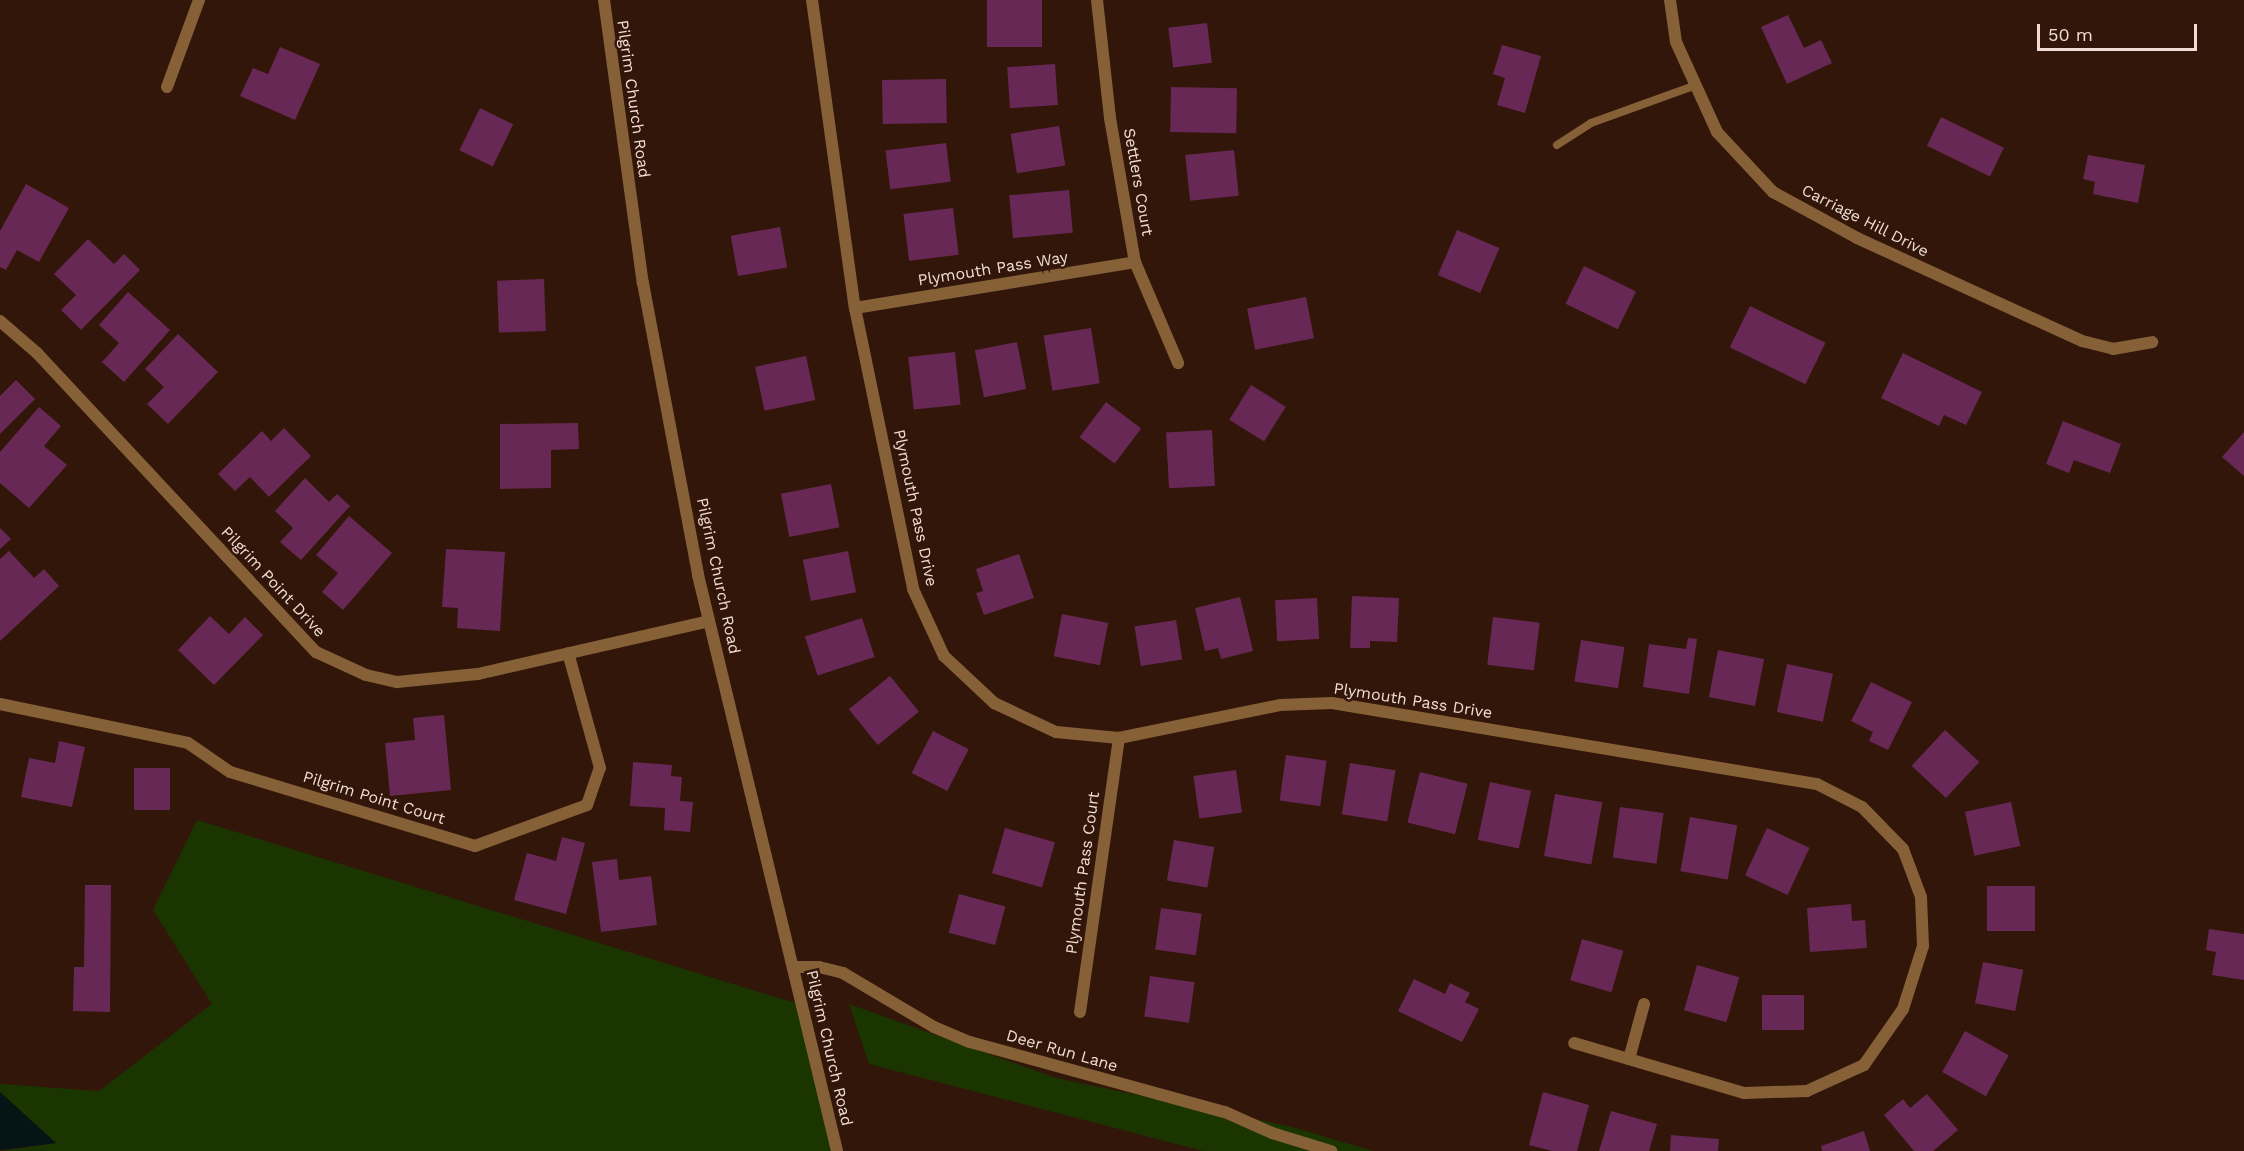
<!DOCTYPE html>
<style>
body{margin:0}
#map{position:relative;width:2244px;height:1151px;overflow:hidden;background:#32160a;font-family:"Work Sans",sans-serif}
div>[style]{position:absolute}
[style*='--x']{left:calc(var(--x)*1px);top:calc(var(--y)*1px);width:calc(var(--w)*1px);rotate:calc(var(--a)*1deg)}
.green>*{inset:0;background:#1b3500}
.water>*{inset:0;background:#051415}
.building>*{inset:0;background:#682855;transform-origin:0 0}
.service>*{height:8px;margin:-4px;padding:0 4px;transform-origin:4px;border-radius:4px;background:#866036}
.minor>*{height:12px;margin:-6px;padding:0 6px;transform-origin:6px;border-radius:6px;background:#866036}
.tertiary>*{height:12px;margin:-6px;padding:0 6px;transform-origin:6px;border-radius:6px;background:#866036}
span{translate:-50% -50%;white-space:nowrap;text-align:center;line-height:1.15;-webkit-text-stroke:5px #32160a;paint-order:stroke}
.street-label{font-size:16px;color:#f1ddd5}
.scale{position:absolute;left:2037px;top:24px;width:160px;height:27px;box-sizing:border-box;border:3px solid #f1ddd5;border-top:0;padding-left:8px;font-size:18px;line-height:21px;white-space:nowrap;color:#f1ddd5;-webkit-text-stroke:4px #32160a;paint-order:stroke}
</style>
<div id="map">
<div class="green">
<div style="clip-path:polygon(197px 820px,802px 1005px,837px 1151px,0 1151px,55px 1143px,0 1092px,0 1084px,99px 1091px,212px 1004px,153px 910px)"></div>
<div style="clip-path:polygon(849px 1004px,1056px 1078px,1292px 1127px,1373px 1151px,1203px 1151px,869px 1064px)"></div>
</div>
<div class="water">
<div style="clip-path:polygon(0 1092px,56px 1143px,0 1150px)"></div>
</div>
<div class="building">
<div style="left:987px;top:0;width:55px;height:47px"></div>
<div style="clip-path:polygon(1788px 15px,1804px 48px,1821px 40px,1832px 63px,1787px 84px,1761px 27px)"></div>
<div style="left:1207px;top:23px;width:40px;height:39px;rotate:83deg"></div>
<div style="clip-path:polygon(1502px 45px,1541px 56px,1525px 113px,1497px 105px,1505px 78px,1493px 74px)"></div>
<div style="clip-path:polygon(280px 47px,320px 64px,295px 120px,240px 96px,253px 68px,268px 74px)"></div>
<div style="left:1055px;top:64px;width:41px;height:48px;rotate:86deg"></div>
<div style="left:946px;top:79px;width:44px;height:64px;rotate:89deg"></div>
<div style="left:1171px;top:87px;width:66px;height:45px;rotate:1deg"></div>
<div style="left:480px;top:108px;width:37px;height:47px;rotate:26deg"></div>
<div style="left:1941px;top:117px;width:70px;height:32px;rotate:26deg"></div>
<div style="left:1059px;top:126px;width:40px;height:49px;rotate:81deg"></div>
<div style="left:946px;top:143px;width:39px;height:61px;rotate:83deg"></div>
<div style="left:1234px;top:150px;width:46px;height:49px;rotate:84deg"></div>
<div style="clip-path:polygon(2088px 155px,2145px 165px,2138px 203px,2093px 194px,2095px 182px,2083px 179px)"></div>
<div style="clip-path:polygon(26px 184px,69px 208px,39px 262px,17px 250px,6px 270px,0 267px,0 231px)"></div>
<div style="left:1069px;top:190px;width:43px;height:60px;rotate:85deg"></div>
<div style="left:953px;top:208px;width:47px;height:50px;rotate:83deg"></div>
<div style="left:780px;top:227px;width:41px;height:50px;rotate:80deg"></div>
<div style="left:1457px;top:230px;width:46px;height:49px;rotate:23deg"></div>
<div style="clip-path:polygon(88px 239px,114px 264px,124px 254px,140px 270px,81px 330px,61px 310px,76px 295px,54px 274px)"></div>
<div style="left:1584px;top:266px;width:58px;height:42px;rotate:26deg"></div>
<div style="left:544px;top:279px;width:52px;height:47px;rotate:88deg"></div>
<div style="clip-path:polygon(128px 292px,170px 330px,124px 382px,102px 362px,119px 343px,99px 325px)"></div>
<div style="left:1306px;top:297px;width:42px;height:60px;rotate:79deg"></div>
<div style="left:1750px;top:306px;width:84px;height:46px;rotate:26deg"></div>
<div style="left:1091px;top:328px;width:56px;height:48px;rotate:81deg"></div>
<div style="clip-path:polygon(178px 334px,218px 372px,168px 424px,147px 404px,164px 387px,145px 369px)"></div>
<div style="left:1017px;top:342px;width:48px;height:43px;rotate:79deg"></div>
<div style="left:955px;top:352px;width:53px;height:47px;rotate:84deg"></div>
<div style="clip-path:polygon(1903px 353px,1982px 392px,1966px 425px,1944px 415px,1939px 426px,1881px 398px)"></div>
<div style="left:806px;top:356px;width:45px;height:52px;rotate:78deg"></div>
<div style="clip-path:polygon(16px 380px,35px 399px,0 434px,0 396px)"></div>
<div style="left:1251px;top:385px;width:41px;height:41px;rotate:32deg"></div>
<div style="left:1106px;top:402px;width:44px;height:44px;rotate:37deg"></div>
<div style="clip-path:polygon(39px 407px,61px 426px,44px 446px,67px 465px,29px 508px,0 483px,0 452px)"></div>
<div style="clip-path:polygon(2063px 421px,2121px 444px,2110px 473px,2074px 460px,2069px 473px,2046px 464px)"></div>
<div style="clip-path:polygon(578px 423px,579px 449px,551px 450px,551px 488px,500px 489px,500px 424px)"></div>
<div style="clip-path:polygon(284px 428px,311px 456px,269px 497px,250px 477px,235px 491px,218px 474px,262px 431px,271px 441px)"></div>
<div style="left:1212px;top:430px;width:56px;height:46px;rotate:87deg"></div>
<div style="clip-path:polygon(2244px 432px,2244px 476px,2222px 457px)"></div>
<div style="clip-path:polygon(305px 478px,329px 502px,337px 494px,350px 506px,301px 560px,280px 542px,293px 528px,275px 511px)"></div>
<div style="left:831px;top:484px;width:44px;height:51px;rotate:79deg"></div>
<div style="clip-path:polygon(349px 516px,392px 553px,343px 610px,322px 592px,338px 573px,316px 555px)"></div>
<div style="clip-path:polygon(0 528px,11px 539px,0 549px)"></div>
<div style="clip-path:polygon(446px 549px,505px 552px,500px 631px,457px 628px,458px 608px,442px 607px)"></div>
<div style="clip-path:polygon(9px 551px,34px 578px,44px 569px,59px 586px,0 641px,0 559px)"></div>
<div style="left:848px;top:551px;width:42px;height:46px;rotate:79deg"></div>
<div style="clip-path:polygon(1019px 554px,1034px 598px,984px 615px,976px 593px,983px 591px,976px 569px)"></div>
<div style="clip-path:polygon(1352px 596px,1399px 598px,1397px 642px,1370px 641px,1370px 648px,1350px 648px)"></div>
<div style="clip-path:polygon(1240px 597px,1253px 651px,1221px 659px,1218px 648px,1205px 651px,1195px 608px)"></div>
<div style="left:1317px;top:598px;width:41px;height:42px;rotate:87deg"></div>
<div style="left:1062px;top:614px;width:47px;height:43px;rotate:11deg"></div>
<div style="clip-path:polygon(210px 616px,229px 634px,245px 617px,263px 635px,214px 685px,178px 650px)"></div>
<div style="left:1493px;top:617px;width:47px;height:48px;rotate:7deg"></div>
<div style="left:862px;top:618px;width:41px;height:60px;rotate:72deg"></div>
<div style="left:1176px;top:620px;width:40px;height:42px;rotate:81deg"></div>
<div style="clip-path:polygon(1688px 638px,1697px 639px,1689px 694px,1643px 687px,1649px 644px,1686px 649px)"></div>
<div style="left:1581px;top:640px;width:44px;height:42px;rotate:9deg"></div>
<div style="left:1718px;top:650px;width:47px;height:48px;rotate:11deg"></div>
<div style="left:1787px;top:664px;width:47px;height:49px;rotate:12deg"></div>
<div style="left:890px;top:676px;width:46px;height:53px;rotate:51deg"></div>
<div style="clip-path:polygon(1871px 682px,1912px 702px,1888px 750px,1869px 741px,1873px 732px,1851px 721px)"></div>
<div style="clip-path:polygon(444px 715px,451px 790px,390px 796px,385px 743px,415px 740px,413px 718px)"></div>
<div style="left:1945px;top:730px;width:47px;height:49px;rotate:43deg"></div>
<div style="left:933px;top:731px;width:40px;height:47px;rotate:27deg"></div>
<div style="clip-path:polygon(59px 741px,85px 747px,72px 807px,21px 797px,29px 758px,55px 763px)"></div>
<div style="left:1286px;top:755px;width:41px;height:46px;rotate:8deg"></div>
<div style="clip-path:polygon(633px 762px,672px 765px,671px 776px,682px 777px,680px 801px,693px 802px,690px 832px,664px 830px,665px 808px,630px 806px)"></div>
<div style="left:1350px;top:763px;width:46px;height:52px;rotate:9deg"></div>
<div style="left:170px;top:768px;width:42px;height:36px;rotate:90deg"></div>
<div style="left:1236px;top:770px;width:43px;height:43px;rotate:82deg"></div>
<div style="left:1420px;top:772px;width:49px;height:52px;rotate:14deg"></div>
<div style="left:1490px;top:782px;width:42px;height:59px;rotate:12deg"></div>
<div style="left:1555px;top:794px;width:48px;height:63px;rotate:10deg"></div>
<div style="left:2011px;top:802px;width:45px;height:47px;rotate:78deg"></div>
<div style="left:1620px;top:807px;width:44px;height:51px;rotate:8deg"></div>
<div style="left:1690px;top:817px;width:48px;height:55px;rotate:10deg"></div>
<div style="left:1005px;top:828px;width:52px;height:47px;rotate:16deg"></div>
<div style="left:1767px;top:828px;width:47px;height:52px;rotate:25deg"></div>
<div style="clip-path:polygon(562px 837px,585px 843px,566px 914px,514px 900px,527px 853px,556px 861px)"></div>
<div style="left:1174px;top:840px;width:41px;height:41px;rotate:10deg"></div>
<div style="clip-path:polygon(617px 859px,619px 880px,651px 876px,657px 925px,601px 932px,592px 862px)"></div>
<div style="clip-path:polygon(85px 885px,111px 885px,110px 1012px,73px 1011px,74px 967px,84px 967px)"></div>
<div style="left:1987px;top:886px;width:48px;height:45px"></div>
<div style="left:959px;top:894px;width:48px;height:40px;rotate:15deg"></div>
<div style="clip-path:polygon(1851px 904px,1852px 921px,1865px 920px,1867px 948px,1810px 952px,1807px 908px)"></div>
<div style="left:1161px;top:908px;width:41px;height:42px;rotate:8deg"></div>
<div style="clip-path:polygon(2209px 929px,2244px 934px,2244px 980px,2212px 975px,2216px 952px,2206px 950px)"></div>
<div style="left:1582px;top:939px;width:43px;height:43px;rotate:16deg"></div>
<div style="left:1983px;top:962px;width:41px;height:42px;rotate:11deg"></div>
<div style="left:1697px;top:965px;width:44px;height:47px;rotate:16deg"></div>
<div style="left:1150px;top:976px;width:45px;height:41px;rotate:8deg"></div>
<div style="clip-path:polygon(1414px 979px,1445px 994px,1450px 983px,1470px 993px,1465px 1002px,1479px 1009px,1462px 1042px,1398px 1011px)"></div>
<div style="left:1804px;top:995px;width:35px;height:42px;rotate:90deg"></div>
<div style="left:1965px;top:1031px;width:50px;height:47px;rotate:29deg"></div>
<div style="clip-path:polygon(1543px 1092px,1589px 1105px,1577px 1151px,1552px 1151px,1529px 1145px)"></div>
<div style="clip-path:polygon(1927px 1094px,1958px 1130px,1933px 1151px,1914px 1151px,1884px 1115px,1903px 1099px,1910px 1108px)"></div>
<div style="clip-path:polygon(1611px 1111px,1657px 1124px,1649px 1151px,1599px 1151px)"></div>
<div style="clip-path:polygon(1864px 1131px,1870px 1151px,1822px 1151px,1821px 1146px)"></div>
<div style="clip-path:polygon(1671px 1135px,1719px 1139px,1718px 1151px,1670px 1151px)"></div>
</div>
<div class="service">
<div style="--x:1557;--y:145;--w:40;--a:-32.9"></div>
<div style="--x:1591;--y:123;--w:109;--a:-19.8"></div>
</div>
<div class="minor">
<div style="--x:812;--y:0;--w:311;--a:82.1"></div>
<div style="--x:855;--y:308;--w:287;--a:78.3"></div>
<div style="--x:913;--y:589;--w:74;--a:65.2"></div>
<div style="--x:944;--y:656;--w:69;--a:43.2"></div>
<div style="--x:994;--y:703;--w:68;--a:25.1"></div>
<div style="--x:1056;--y:732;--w:63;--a:5.4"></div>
<div style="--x:1119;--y:738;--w:164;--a:-11.6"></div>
<div style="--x:1280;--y:705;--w:52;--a:-2.2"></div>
<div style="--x:1332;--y:703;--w:492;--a:9.5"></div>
<div style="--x:1817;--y:784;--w:51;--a:27.1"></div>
<div style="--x:1862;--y:807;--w:59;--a:45.7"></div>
<div style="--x:1903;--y:849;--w:51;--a:69.4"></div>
<div style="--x:1921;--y:897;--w:49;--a:87.7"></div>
<div style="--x:1923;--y:946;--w:66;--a:107.6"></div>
<div style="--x:1903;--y:1009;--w:68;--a:124.9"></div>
<div style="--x:1864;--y:1065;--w:63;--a:155.5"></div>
<div style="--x:1807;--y:1091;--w:63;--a:178.2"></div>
<div style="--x:1744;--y:1093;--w:177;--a:-163.6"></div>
<div style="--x:1097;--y:0;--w:119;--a:83.7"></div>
<div style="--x:1110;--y:118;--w:146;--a:80.2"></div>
<div style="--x:1135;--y:262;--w:110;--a:66.9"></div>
<div style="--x:1670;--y:0;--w:42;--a:81.9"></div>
<div style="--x:1676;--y:42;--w:99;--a:65.5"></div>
<div style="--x:1717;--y:132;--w:82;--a:47"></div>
<div style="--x:1773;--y:192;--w:96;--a:28.7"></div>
<div style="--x:1857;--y:238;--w:247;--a:24.6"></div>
<div style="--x:2082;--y:341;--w:32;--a:14"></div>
<div style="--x:2113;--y:349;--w:40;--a:-10"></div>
<div style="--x:167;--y:87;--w:93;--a:-69.8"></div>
<div style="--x:855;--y:308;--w:284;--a:-9.3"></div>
<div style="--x:0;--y:321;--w:49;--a:40.9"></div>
<div style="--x:37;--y:353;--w:409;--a:47"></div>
<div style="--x:316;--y:652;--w:55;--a:24.7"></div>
<div style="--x:366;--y:675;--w:32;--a:13"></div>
<div style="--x:397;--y:682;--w:81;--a:-5.6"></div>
<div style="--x:478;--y:674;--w:237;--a:-12.9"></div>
<div style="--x:0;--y:704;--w:192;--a:11.7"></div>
<div style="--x:188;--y:743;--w:51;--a:34.6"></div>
<div style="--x:230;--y:772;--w:256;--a:16.8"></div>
<div style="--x:475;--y:846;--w:119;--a:-20.1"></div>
<div style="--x:587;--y:805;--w:39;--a:-71"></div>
<div style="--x:600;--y:768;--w:119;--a:-105.5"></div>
<div style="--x:793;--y:967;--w:26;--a:0"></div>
<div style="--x:819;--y:967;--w:25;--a:14"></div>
<div style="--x:843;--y:973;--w:106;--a:30.7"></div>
<div style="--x:934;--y:1027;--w:39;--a:23"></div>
<div style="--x:970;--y:1042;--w:264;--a:15.4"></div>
<div style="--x:1225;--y:1112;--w:51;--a:24.1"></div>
<div style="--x:1272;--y:1133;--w:62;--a:17"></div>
<div style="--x:1080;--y:1012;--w:277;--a:-81.9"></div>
<div style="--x:1629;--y:1059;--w:57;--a:-74.7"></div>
</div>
<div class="tertiary">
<div style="--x:604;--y:0;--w:286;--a:82.2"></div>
<div style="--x:643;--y:283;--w:297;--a:79.3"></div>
<div style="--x:698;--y:575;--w:593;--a:76.43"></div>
</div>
<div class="street-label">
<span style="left:633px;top:99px;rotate:82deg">Pilgrim Church Road</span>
<span style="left:1138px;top:182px;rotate:80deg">Settlers Court</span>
<span style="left:1865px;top:221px;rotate:27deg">Carriage Hill Drive</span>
<span style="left:993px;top:269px;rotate:-9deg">Plymouth Pass Way</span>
<span style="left:915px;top:508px;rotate:78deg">Plymouth Pass Drive</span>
<span style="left:718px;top:576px;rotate:78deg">Pilgrim Church Road</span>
<span style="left:273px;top:582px;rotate:47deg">Pilgrim Point Drive</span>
<span style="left:1413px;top:701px;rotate:9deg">Plymouth Pass Drive</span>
<span style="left:374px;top:798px;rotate:17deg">Pilgrim Point Court</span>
<span style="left:1083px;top:873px;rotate:-82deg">Plymouth Pass Court</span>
<span style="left:829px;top:1048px;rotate:77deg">Pilgrim Church Road</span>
<span style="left:1062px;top:1051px;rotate:16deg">Deer Run Lane</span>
</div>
<div class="scale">50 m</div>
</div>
